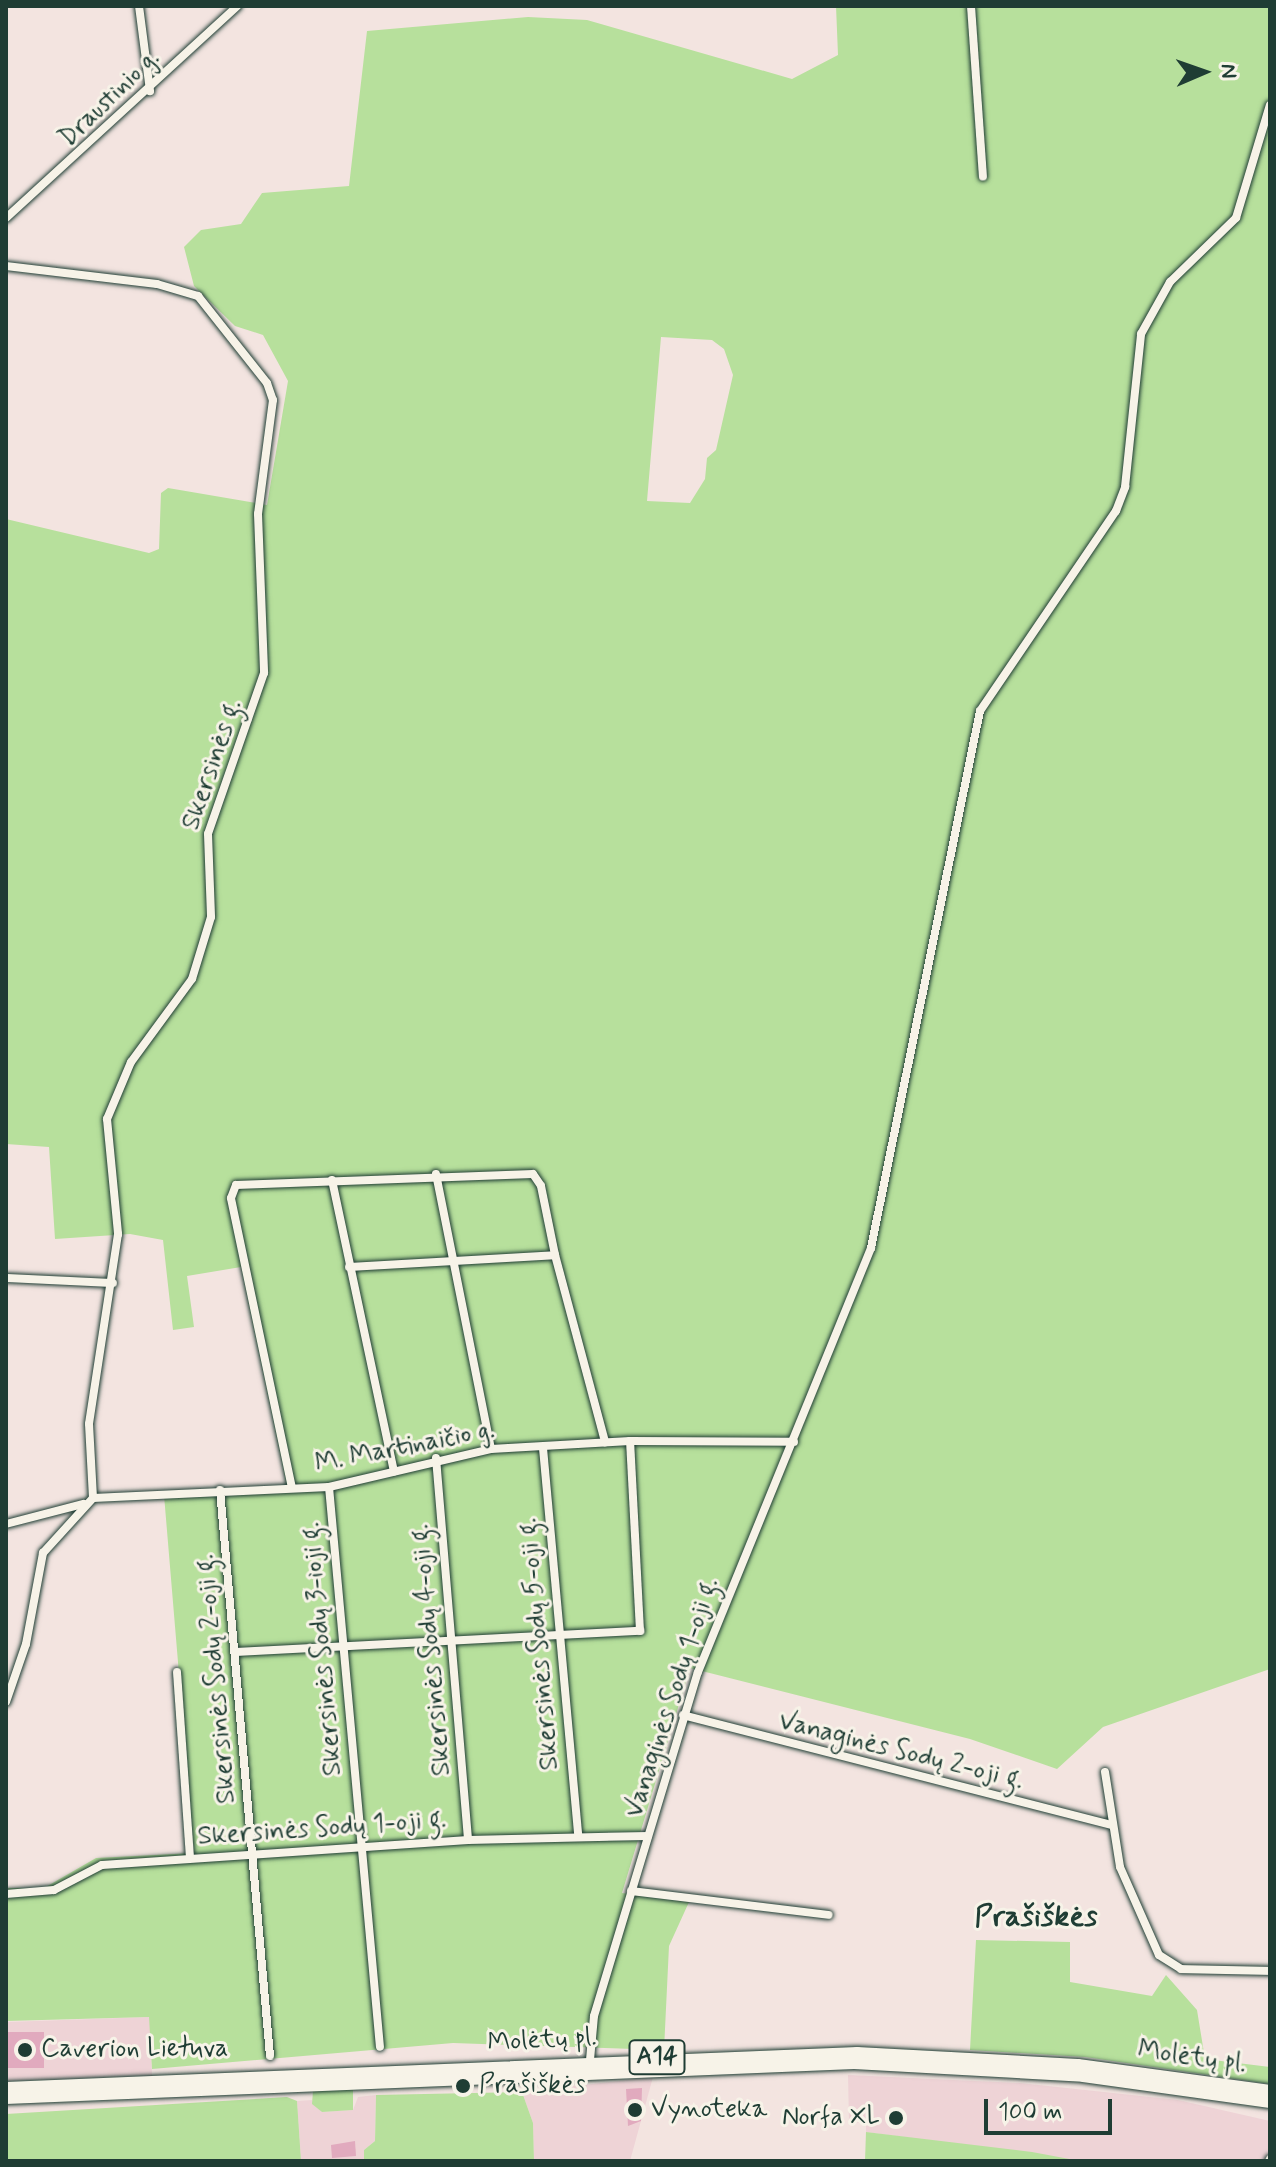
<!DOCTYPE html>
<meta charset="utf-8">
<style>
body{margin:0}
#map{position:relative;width:1276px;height:2167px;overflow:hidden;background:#f3e4e0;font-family:Mynerve,sans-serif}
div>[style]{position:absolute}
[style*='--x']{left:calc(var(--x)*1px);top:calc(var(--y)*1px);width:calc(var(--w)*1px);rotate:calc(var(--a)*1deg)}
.built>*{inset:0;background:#eed3d6;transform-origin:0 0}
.green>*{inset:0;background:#b7e09c}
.building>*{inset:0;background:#e1aabe;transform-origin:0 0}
.roads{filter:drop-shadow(0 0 2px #1f3d34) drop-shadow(0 0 2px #1f3d34)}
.minor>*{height:8px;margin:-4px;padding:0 4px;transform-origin:4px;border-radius:4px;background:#f7f3e8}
.trunk>*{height:12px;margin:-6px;padding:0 6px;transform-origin:6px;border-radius:6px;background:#f7f3e8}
.dots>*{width:22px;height:22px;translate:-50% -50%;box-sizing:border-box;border:4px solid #f7f3e8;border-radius:50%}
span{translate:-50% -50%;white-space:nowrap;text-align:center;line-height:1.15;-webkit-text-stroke:6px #f7f3e8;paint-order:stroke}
.shield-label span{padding:2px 6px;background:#f7f3e8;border:2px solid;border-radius:6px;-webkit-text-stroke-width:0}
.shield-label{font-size:24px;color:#1f3d34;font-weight:700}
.street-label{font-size:26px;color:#1f3d34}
.poi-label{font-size:26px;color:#1f3d34}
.left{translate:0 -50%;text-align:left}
.right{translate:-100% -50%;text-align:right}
.quarter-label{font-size:30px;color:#1f3d34;font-weight:700}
.frame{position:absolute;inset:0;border:8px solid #1f3d34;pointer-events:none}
.north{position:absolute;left:1164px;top:32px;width:80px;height:80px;-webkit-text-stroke:6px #f7f3e8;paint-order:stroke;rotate:88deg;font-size:22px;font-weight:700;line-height:32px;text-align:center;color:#1f3d34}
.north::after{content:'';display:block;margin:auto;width:28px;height:36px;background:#1f3d34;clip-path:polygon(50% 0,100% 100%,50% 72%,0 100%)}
.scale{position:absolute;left:984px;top:2099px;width:128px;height:36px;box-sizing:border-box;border:4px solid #1f3d34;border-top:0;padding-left:10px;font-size:24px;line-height:28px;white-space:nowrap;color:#1f3d34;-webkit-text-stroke:6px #f7f3e8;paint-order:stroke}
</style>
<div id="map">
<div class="built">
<div style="left:150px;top:2017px;width:59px;height:144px;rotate:88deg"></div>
<div style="clip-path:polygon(848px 2075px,1020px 2083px,1178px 2100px,1270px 2121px,1270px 2161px,1080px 2161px,866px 2132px,866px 2123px,849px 2122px)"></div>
<div style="clip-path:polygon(653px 2077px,630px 2161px,534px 2161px,533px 2123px,522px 2092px)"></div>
<div style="clip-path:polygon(376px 2095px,375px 2141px,364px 2150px,364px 2161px,301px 2161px,297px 2101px,312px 2100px,322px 2112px,353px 2110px,358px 2097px)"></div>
</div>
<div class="green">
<div style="clip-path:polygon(evenodd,836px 6px,1270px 6px,1270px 1669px,1103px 1727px,1057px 1769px,970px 1739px,690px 1668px,622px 1893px,689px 1902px,669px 1946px,664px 2050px,453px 2043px,152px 2069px,149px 2017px,6px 2021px,6px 1888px,44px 1888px,96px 1858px,194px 1853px,164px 1495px,288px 1491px,241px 1267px,187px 1276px,194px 1327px,173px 1330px,163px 1240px,130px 1234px,55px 1239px,49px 1147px,6px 1144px,6px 519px,149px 553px,159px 549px,161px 493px,168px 488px,267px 505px,288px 381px,263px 335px,235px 326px,194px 286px,184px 247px,201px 230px,241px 224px,262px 193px,349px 186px,367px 31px,528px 17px,587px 20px,792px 79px,838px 55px,836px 6px,661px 337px,712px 340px,724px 349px,733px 375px,716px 450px,707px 458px,705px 479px,690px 503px,647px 501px,661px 337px)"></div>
<div style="clip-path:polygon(976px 1940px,1070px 1942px,1070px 1982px,1152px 1996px,1166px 1975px,1197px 2010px,1205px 2059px,1270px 2067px,1270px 2084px,1085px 2057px,970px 2050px)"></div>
<div style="clip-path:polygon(353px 2089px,353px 2110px,322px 2112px,312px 2104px,313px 2091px)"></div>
<div style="clip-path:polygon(522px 2092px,533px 2123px,534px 2161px,364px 2161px,364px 2150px,375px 2141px,376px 2095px)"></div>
<div style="clip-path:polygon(287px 2097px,297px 2101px,301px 2161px,6px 2161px,6px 2114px)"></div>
<div style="clip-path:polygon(866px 2132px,1032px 2152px,1080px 2161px,865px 2161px)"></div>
</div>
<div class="building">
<div style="left:6px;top:2032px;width:38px;height:36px"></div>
<div style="clip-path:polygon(642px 2088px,641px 2121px,628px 2126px,626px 2089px)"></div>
<div style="clip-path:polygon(355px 2141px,356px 2156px,332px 2158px,331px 2145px)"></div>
</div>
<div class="roads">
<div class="minor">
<div style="--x:139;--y:6;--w:86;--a:82.6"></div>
<div style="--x:971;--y:6;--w:171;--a:86"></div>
<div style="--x:6;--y:218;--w:314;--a:-42.5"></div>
<div style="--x:6;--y:266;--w:152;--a:6.8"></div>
<div style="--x:157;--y:284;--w:43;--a:16.3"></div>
<div style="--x:198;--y:296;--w:111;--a:51.6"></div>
<div style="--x:267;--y:383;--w:18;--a:71"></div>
<div style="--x:273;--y:400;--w:115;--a:97.5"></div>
<div style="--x:258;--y:514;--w:159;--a:87.8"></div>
<div style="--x:264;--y:673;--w:170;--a:109.2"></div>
<div style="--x:208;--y:834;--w:83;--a:87.9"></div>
<div style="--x:211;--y:917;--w:65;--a:107"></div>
<div style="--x:192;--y:979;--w:103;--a:126.3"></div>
<div style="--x:131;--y:1062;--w:62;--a:112.8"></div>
<div style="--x:107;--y:1119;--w:116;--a:84.5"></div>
<div style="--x:118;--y:1234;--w:192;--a:98.7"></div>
<div style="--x:89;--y:1424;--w:74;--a:86.9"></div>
<div style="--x:436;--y:1174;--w:280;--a:78.7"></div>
<div style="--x:332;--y:1180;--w:298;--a:78"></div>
<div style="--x:349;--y:1267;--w:206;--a:-3.3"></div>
<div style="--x:555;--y:1255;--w:194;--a:75"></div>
<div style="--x:6;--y:1278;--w:107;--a:2.7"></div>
<div style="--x:543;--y:1448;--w:390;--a:84.8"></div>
<div style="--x:436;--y:1458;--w:383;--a:85.2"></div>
<div style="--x:329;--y:1487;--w:562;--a:84.8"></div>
<div style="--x:292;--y:1488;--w:296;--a:-101.9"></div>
<div style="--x:231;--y:1198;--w:14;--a:-69"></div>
<div style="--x:236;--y:1185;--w:297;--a:-2.1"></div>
<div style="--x:533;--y:1174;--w:14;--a:56"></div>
<div style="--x:541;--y:1186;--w:70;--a:78.5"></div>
<div style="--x:220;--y:1490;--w:568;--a:84.95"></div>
<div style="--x:93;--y:1498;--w:236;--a:-2.7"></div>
<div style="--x:329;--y:1487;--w:166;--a:-13.2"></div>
<div style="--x:491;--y:1449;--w:139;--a:-3.3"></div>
<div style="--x:630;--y:1441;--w:164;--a:0.3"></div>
<div style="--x:6;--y:1524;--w:80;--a:-14.6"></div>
<div style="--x:235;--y:1652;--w:406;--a:-3"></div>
<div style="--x:640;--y:1631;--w:190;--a:-93"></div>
<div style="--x:177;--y:1672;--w:186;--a:86"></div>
<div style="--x:6;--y:1702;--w:61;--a:-71"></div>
<div style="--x:26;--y:1644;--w:93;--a:-79.4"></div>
<div style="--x:43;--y:1553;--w:74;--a:-47.7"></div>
<div style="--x:683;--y:1715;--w:441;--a:14.4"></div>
<div style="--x:1105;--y:1772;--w:96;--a:81"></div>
<div style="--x:1120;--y:1867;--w:96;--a:66.1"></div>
<div style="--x:1159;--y:1955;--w:26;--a:32"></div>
<div style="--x:1181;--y:1969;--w:89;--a:1.3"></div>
<div style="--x:631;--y:1891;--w:199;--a:6.9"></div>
<div style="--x:6;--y:1894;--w:48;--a:-4.8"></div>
<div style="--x:54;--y:1890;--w:54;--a:-27.5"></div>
<div style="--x:102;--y:1865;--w:367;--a:-3.9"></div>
<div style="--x:468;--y:1840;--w:180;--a:-1.3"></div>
<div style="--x:590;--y:2060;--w:44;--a:-84.8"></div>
<div style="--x:594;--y:2016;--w:359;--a:-73.2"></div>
<div style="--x:698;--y:1672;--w:458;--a:-67.8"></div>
<div style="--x:871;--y:1248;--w:548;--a:-78.53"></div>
<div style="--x:980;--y:711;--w:242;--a:-55.8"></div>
<div style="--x:1116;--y:511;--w:26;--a:-69"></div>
<div style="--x:1125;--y:487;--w:154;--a:-84"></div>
<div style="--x:1141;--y:334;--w:60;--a:-60.9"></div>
<div style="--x:1170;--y:282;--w:92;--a:-44.1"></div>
<div style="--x:1236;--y:218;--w:118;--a:-73.3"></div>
<div style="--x:1269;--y:2161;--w:2;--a:-63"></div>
</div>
<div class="trunk">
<div style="--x:6;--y:2088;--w:852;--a:-2.36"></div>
<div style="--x:857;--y:2053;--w:221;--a:3.1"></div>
<div style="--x:1078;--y:2065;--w:194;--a:7.7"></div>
<div style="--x:6;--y:2098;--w:849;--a:-2.36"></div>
<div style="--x:854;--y:2063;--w:229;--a:3.2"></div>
<div style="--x:1083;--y:2076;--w:189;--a:7.9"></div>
</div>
</div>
<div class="dots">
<div style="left:25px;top:2050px;background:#1f3d34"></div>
<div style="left:463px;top:2086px;background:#1f3d34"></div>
<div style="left:635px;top:2110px;background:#1f3d34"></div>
<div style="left:896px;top:2118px;background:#1f3d34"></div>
</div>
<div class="shield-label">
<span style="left:657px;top:2057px">A14</span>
</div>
<div class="street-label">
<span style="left:110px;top:99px;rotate:-44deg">Draustinio g.</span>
<span style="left:213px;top:765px;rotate:-71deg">Skersinės g.</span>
<span style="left:405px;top:1448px;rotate:-11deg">M. Martinaičio g.</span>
<span style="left:540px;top:1644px;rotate:-95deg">Skersinės Sodų 5-oji g.</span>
<span style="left:323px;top:1649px;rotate:-95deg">Skersinės Sodų 3-ioji g.</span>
<span style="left:432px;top:1650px;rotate:-95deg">Skersinės Sodų 4-oji g.</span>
<span style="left:217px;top:1679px;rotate:-95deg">Skersinės Sodų 2-oji g.</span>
<span style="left:673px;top:1698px;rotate:-72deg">Vanaginės Sodų 1-oji g.</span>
<span style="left:901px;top:1752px;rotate:14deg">Vanaginės Sodų 2-oji g.</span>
<span style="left:322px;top:1829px;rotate:-4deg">Skersinės Sodų 1-oji g.</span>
<span style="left:542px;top:2041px;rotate:-3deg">Molėtų pl.</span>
<span style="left:1192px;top:2058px;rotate:8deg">Molėtų pl.</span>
</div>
<div class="poi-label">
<span class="left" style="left:41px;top:2050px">Caverion Lietuva</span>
<span class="left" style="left:479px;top:2086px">Prašiškės</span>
<span class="left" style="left:651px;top:2110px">Vynoteka</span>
<span class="right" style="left:880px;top:2118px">Norfa XL</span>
</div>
<div class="quarter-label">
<span style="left:1036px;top:1917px">Prašiškės</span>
</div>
<div class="frame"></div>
<div class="north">N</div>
<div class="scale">100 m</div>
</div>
